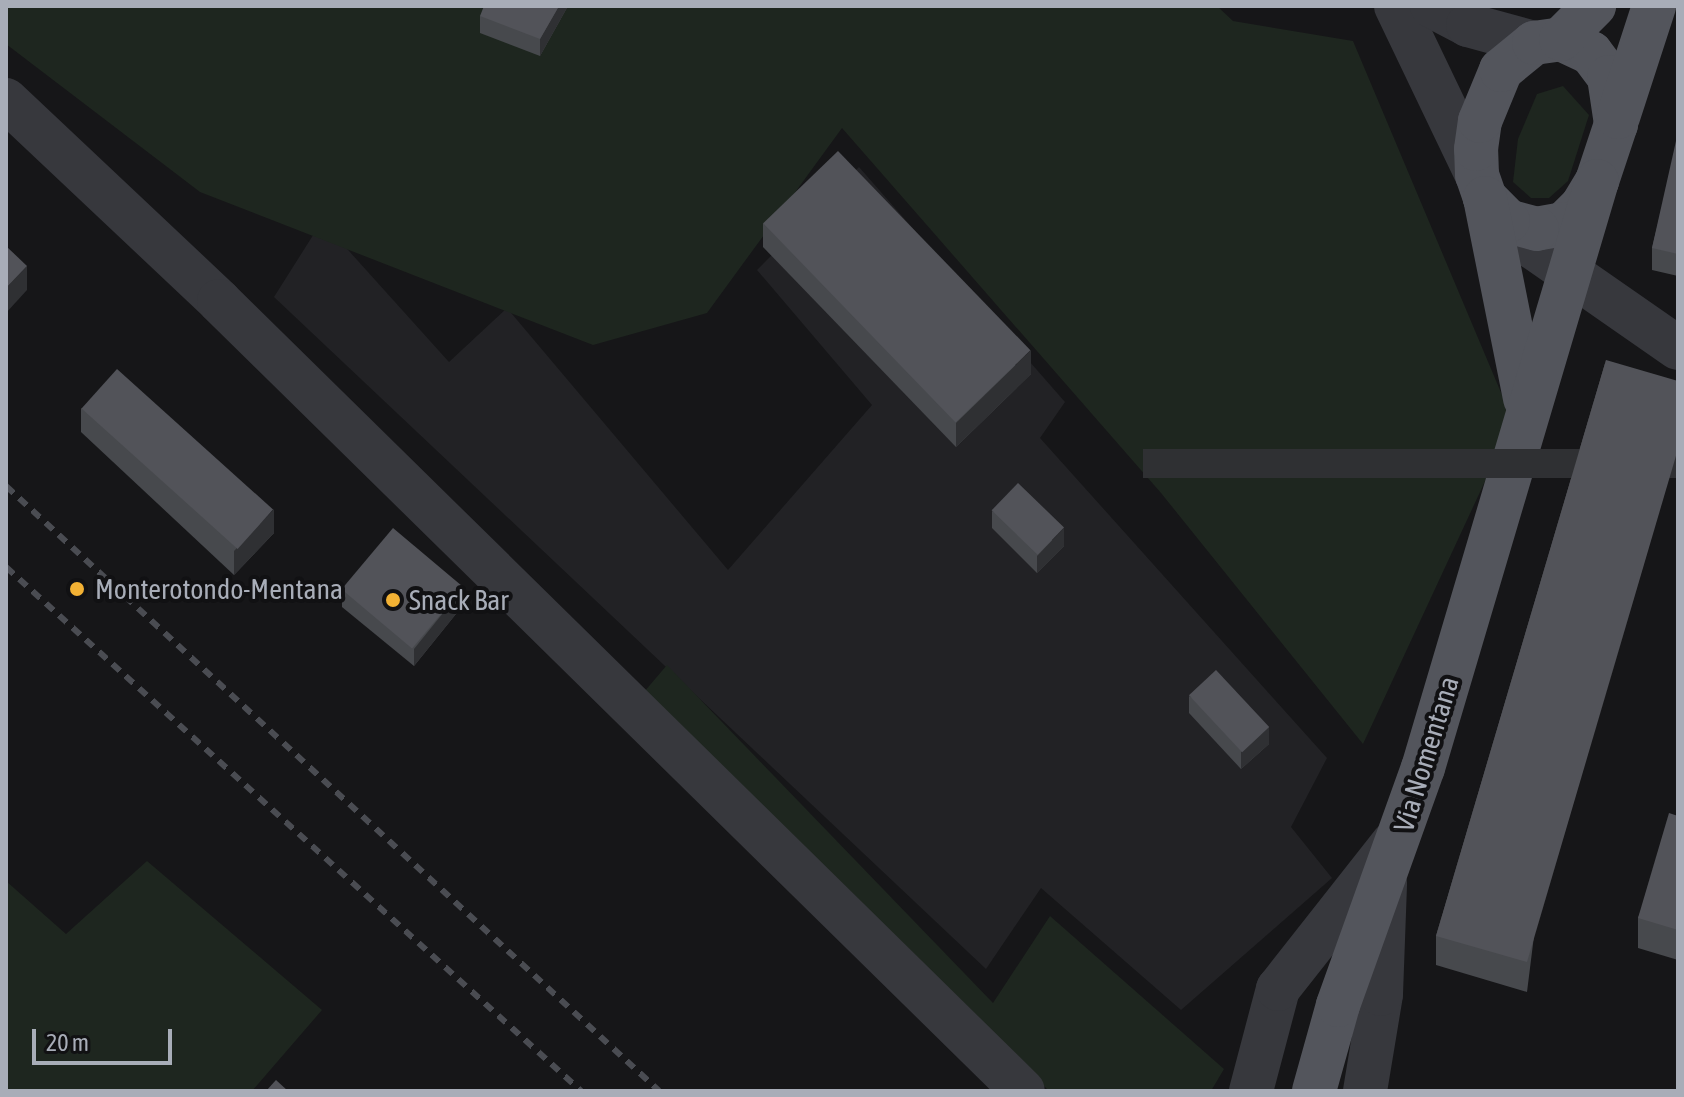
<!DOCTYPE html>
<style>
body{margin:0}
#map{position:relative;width:1684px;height:1097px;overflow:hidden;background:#161618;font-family:"Asap Condensed",sans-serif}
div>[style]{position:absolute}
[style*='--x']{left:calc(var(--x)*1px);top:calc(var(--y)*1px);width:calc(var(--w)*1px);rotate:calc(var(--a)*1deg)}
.built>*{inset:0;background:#222225}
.green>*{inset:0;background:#1e261f}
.minor>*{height:44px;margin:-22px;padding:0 22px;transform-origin:22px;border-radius:22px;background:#37383d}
.major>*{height:44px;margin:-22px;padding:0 22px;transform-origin:22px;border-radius:22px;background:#53555c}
.rail>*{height:6px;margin-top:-3px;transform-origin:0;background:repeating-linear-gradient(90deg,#4a4c52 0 10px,transparent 0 18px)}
.wall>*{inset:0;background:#47494d}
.shaded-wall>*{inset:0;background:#2f3033;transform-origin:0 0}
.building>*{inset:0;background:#525359;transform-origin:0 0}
.dots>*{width:22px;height:22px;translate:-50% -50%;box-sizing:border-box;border:4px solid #111113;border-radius:50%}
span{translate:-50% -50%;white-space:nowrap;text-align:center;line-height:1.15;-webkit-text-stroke:8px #111113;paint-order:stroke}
.poi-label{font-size:28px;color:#a8adb8}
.left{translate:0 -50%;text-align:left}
.street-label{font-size:28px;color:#a8adb8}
.frame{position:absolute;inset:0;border:8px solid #a8adb8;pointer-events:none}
.scale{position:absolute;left:32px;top:1029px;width:140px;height:36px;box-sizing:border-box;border:4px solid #a8adb8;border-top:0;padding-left:10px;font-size:24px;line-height:28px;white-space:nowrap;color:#a8adb8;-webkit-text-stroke:6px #111113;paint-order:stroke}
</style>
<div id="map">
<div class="built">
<div style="clip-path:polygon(859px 167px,1065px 402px,1040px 438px,1327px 758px,1291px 827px,1332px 878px,1181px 1010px,1041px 888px,986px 969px,274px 297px,322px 221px,449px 362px,507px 308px,728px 570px,872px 405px,757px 270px)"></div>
</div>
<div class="green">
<div style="clip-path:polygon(6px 6px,1217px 6px,1233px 21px,1353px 41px,1513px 421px,1363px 744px,1161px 493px,842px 128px,707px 313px,593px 345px,200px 192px,6px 44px)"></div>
<div style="clip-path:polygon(1563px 86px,1589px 115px,1568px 181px,1549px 198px,1531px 198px,1513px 182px,1518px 139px,1537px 94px)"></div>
<div style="clip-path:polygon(667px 665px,993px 1003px,1050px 916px,1224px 1069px,1211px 1091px,1049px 1091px,644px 692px)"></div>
<div style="clip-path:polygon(147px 861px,322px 1010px,252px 1091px,6px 1091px,6px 881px,66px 934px)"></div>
</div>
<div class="minor">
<div style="--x:1396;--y:6;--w:187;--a:64.4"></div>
<div style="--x:1432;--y:6;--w:41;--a:27.8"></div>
<div style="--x:1468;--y:25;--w:68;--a:15.3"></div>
<div style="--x:6;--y:100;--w:293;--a:43.3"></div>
<div style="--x:219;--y:301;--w:1127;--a:44.5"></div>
<div style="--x:1508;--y:221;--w:37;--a:46"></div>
<div style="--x:1534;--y:248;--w:175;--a:34.8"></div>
<div style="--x:1251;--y:1091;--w:106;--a:-75.2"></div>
<div style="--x:1278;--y:989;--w:186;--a:-51.8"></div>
<div style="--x:1365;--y:1091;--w:98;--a:-80.6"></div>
<div style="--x:1381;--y:994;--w:111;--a:-87.9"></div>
</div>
<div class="major">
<div style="--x:1561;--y:39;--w:33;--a:25"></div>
<div style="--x:1591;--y:53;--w:30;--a:53"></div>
<div style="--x:1609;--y:77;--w:48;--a:81.5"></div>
<div style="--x:1616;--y:124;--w:60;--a:108.4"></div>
<div style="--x:1597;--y:181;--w:29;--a:121"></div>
<div style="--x:1582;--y:206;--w:25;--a:135"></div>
<div style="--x:1564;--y:224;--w:27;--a:170"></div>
<div style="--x:1537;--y:229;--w:30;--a:-165"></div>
<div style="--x:1508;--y:221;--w:33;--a:-135"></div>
<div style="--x:1485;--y:198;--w:24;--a:-109"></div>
<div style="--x:1477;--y:175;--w:26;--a:-92"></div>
<div style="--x:1476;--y:149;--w:28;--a:-82"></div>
<div style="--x:1480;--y:121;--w:55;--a:-67.6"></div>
<div style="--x:1501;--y:70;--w:43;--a:-39.3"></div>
<div style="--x:1534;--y:43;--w:27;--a:-8"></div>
<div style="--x:1561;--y:39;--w:47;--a:-45"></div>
<div style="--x:1618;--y:117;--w:117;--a:-72"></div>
<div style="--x:1485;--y:198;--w:205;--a:78.7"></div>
<div style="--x:1314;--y:1091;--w:89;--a:-74.4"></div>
<div style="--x:1338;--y:1005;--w:252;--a:-70.3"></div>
<div style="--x:1423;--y:768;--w:612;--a:-73.49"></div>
</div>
<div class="rail">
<div style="--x:6;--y:486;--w:890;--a:42.81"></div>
<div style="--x:6;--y:567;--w:778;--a:42.34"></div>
</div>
<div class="wall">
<div style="clip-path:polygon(568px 6px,540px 56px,480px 33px,480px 16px)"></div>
<div style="clip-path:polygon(1678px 142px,1678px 276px,1652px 270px,1652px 248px)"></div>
<div style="clip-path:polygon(763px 223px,1031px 374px,956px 447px,763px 247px)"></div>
<div style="clip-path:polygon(1606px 360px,1527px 992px,1436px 965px,1436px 936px)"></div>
<div style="clip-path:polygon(81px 408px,274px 533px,234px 575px,81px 432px)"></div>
<div style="clip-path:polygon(992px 511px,1064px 546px,1037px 573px,992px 528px)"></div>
<div style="clip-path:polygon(342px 590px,464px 604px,414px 666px,342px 607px)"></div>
<div style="clip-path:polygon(1189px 696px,1269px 744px,1241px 769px,1189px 713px)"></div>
<div style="clip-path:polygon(1678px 816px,1678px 960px,1638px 948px,1638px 918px)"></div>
</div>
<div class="shaded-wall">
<div style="clip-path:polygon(559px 6px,568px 6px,540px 56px,540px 39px)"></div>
<div style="clip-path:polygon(27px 266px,27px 290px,6px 313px,6px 288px)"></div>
<div style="clip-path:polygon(1031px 350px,1031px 374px,956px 447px,956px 423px)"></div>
<div style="left:1678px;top:449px;width:29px;height:535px;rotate:90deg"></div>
<div style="clip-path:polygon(274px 509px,274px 533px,234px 575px,234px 551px)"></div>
<div style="clip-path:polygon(1064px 528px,1064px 546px,1037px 573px,1037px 556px)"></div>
<div style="clip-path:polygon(464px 587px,464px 604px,414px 666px,414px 649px)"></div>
<div style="clip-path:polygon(1269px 727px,1269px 744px,1241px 769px,1241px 752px)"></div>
</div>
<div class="building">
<div style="clip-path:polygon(484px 6px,559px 6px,540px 39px,480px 16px)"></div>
<div style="clip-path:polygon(1676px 141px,1678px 142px,1678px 254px,1652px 248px)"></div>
<div style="left:838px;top:151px;width:277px;height:104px;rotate:46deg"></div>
<div style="clip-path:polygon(6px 246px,27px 266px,6px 288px)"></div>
<div style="clip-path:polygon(1606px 360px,1678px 381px,1678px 449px,1527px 962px,1436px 936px)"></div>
<div style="left:117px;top:369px;width:210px;height:53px;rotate:42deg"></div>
<div style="left:1018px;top:483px;width:64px;height:38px;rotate:44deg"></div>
<div style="left:393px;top:528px;width:92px;height:80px;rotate:40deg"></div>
<div style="left:1216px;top:670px;width:78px;height:37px;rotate:47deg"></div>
<div style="clip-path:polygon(1669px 813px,1678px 816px,1678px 930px,1638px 918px)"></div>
<div style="clip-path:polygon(276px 1080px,288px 1091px,266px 1091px)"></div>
</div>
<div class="dots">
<div style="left:77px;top:589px;background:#f2b134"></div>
<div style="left:393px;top:600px;background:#f2b134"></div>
</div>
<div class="poi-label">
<span class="left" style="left:95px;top:589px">Monterotondo-Mentana</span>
<span class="left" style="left:409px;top:600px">Snack Bar</span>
</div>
<div class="street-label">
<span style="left:1426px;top:754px;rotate:-73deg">Via Nomentana</span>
</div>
<div class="frame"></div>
<div class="scale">20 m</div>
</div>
